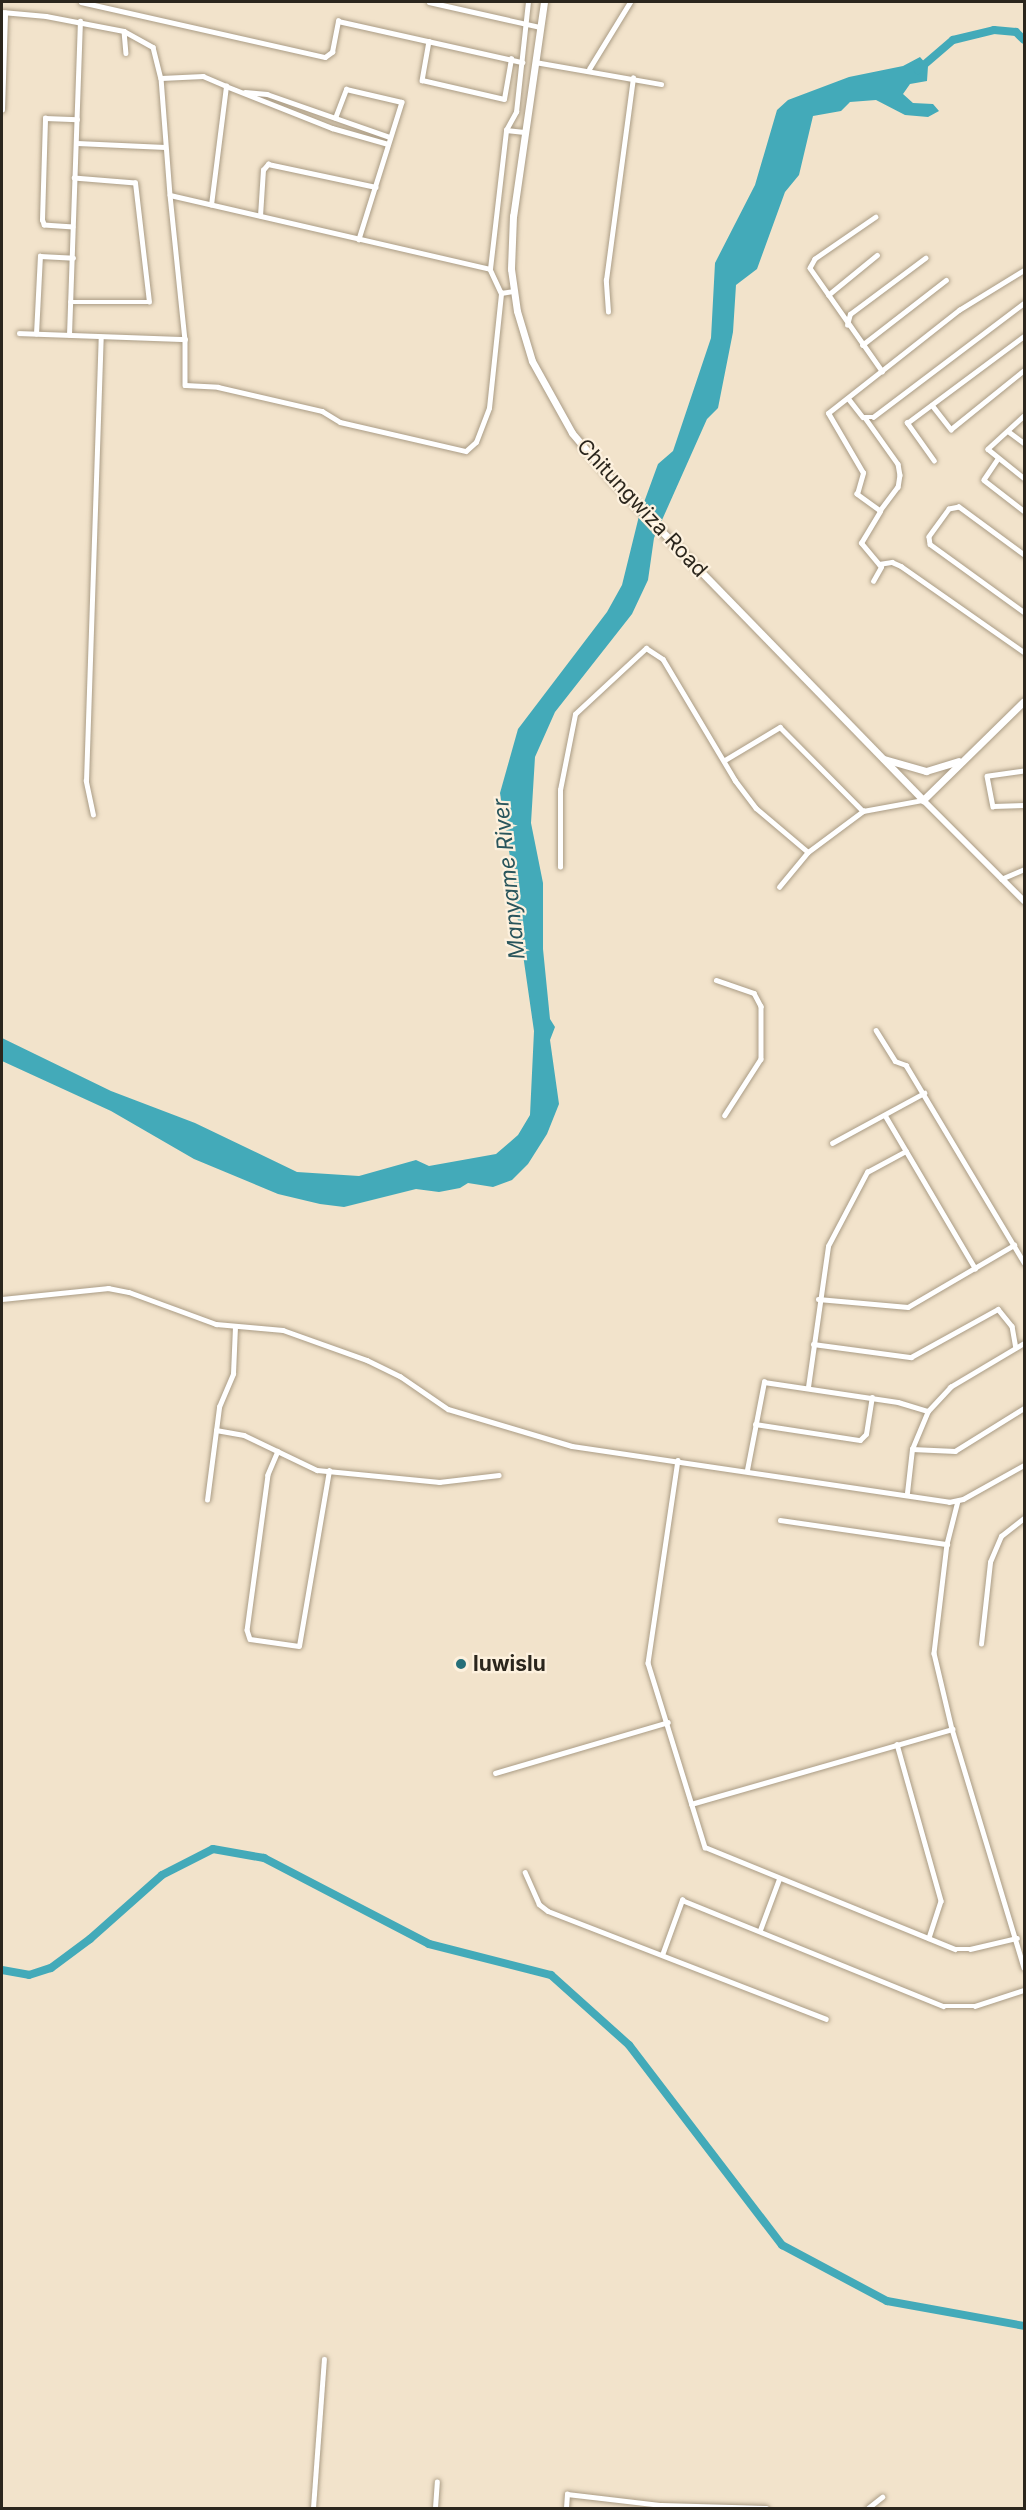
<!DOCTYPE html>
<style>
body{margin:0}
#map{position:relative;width:1026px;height:2510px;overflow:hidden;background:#f2e3cb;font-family:Inter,sans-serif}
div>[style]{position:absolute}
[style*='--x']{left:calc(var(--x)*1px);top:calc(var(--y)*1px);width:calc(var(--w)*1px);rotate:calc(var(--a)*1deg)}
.water>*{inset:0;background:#43aab9}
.river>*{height:8px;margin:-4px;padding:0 4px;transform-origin:4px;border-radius:4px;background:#43aab9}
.roads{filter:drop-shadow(0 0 2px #aa9c85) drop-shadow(0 0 2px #aa9c85)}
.minor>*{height:4.5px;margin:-2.25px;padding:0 2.25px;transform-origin:2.25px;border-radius:2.25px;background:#fff}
.secondary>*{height:6px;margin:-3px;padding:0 3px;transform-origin:3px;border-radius:3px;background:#fff}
.primary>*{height:7px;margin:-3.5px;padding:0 3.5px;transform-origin:3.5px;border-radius:3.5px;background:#fff}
.dots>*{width:16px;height:16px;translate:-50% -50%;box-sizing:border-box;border:3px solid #fdf1de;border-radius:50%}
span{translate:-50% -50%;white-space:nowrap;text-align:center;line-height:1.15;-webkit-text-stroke:4.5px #fdf1de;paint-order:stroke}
.street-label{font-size:21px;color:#2b261d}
.poi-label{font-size:21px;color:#2b261d;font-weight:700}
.left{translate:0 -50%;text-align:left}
.water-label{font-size:22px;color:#29555c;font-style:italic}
.frame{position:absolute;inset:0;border:3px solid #2b261d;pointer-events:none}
</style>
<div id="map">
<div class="water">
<div style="clip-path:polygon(920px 57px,928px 66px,927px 81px,910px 84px,903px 94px,913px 103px,933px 104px,939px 111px,928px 117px,905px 115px,876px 100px,850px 102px,841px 111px,813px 116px,799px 175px,785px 192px,757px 269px,736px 285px,733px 332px,718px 408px,707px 419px,654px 538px,648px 580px,632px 614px,555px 712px,535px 757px,531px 823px,543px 883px,543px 949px,550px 1019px,555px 1027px,550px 1040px,559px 1104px,547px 1134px,528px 1164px,512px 1180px,493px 1187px,468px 1183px,460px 1188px,439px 1192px,416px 1189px,344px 1207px,320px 1204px,278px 1194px,194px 1159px,111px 1111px,2px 1061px,2px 1038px,111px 1091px,195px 1123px,297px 1172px,359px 1176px,416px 1160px,429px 1166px,496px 1154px,518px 1135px,530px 1115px,534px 1031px,518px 920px,512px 911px,514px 883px,500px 793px,518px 729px,607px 612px,622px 585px,639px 516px,658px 464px,673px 451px,711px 338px,715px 263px,755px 185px,777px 110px,788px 100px,849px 77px,903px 66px)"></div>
</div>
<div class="river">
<div style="--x:918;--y:70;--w:46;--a:-40.6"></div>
<div style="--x:953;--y:40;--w:42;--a:-13.7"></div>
<div style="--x:994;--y:30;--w:22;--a:5"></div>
<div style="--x:1016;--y:32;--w:11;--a:45"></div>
<div style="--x:2;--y:1970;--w:27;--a:10"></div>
<div style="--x:29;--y:1975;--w:23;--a:-18"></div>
<div style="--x:51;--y:1968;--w:49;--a:-36.6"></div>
<div style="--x:90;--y:1939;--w:96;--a:-41.6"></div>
<div style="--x:162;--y:1875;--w:57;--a:-27"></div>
<div style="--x:213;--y:1849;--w:52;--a:10"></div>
<div style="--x:264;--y:1858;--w:186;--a:27.5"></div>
<div style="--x:429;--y:1944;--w:126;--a:14.3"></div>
<div style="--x:551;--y:1975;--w:105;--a:41.9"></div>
<div style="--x:629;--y:2045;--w:252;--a:52.6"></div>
<div style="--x:782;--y:2245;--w:119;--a:28.1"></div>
<div style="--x:887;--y:2301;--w:139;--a:10.3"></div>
</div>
<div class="roads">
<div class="minor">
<div style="--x:81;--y:2;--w:250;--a:12.7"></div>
<div style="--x:325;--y:57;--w:9;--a:-36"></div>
<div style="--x:332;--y:52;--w:32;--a:-79"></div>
<div style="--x:338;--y:21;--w:189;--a:12.6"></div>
<div style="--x:429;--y:2;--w:114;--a:12.7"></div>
<div style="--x:2;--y:12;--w:44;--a:5.2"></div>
<div style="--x:46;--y:16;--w:79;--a:10.9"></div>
<div style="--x:124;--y:31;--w:33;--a:29"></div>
<div style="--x:153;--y:47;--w:32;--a:76"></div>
<div style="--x:161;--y:78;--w:117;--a:85.6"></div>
<div style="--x:170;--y:195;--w:328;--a:13"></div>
<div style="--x:490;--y:269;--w:26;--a:65"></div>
<div style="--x:501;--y:293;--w:13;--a:-9"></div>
<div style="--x:124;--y:31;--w:22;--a:85"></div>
<div style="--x:429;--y:41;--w:40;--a:100"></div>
<div style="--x:422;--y:80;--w:84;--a:13"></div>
<div style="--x:504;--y:99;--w:41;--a:-80.1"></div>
<div style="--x:535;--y:62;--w:128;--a:9.9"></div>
<div style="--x:589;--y:69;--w:79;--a:-58.5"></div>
<div style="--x:161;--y:78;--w:42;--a:-2.7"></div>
<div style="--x:203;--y:76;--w:25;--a:23"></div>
<div style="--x:245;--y:92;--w:22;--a:5"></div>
<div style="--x:267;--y:94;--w:130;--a:19.3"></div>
<div style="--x:2;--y:110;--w:97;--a:-88.2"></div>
<div style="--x:335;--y:118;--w:31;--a:-69"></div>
<div style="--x:346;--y:89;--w:57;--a:13.1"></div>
<div style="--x:402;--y:102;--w:144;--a:107.4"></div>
<div style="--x:506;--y:130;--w:21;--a:-61"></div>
<div style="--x:516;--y:112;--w:111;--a:-83.8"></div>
<div style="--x:77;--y:143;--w:88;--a:2.6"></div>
<div style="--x:170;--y:195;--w:145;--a:84.1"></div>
<div style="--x:185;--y:339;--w:46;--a:90"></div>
<div style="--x:185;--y:385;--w:33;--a:3"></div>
<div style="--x:218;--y:387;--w:107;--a:13"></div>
<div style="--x:322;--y:411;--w:21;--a:31"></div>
<div style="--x:340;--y:422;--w:129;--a:13"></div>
<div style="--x:466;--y:451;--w:13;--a:-42"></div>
<div style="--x:476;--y:442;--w:36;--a:-69"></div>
<div style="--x:489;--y:408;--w:116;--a:-84"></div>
<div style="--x:211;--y:205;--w:120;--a:-82.8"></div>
<div style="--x:226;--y:86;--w:114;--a:21.6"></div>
<div style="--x:332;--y:128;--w:58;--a:15.9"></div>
<div style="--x:260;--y:216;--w:46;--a:-86.3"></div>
<div style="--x:263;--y:170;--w:8;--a:-50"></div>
<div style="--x:268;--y:164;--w:110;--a:12"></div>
<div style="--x:876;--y:217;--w:74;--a:145.5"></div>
<div style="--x:815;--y:259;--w:10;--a:119"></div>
<div style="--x:810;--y:268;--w:126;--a:55"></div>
<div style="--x:73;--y:227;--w:29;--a:-176"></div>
<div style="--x:44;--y:225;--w:5;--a:-112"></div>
<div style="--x:42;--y:220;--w:102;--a:-88.3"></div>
<div style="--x:45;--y:118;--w:32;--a:2"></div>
<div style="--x:490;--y:269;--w:140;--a:-83.4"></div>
<div style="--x:506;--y:130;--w:18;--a:6"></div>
<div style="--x:828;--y:295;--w:63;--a:-39.2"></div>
<div style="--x:70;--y:302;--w:79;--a:0"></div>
<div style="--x:149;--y:302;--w:120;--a:-96.7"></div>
<div style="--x:135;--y:183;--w:61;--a:-175.3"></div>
<div style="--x:608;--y:312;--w:32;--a:-94"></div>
<div style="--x:606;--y:280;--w:204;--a:-82.4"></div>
<div style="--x:847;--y:325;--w:11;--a:-75"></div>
<div style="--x:850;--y:314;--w:94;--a:-36.7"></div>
<div style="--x:19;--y:333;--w:166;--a:2.1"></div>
<div style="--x:36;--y:334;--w:78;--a:-87.1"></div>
<div style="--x:40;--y:256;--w:33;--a:3"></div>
<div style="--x:69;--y:335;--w:314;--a:-88"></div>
<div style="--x:862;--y:345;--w:106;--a:-37.7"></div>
<div style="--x:848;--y:398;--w:24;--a:52"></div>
<div style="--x:863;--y:417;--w:10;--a:0"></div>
<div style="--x:873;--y:417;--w:189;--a:-37.1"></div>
<div style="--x:932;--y:405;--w:31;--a:52"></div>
<div style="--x:951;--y:429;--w:94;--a:-38.9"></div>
<div style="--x:1024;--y:416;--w:49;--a:137.5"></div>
<div style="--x:988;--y:449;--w:46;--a:38.9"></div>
<div style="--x:866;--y:419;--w:55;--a:54.6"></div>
<div style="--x:898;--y:464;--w:11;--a:80"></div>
<div style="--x:900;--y:475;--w:12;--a:99"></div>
<div style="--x:898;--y:487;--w:30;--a:127"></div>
<div style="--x:1008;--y:431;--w:20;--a:37"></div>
<div style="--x:998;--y:459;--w:25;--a:124"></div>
<div style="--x:984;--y:480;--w:51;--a:37.8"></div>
<div style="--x:934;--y:461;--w:47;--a:-125.4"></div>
<div style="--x:907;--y:423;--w:146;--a:-36.6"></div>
<div style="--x:1024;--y:555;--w:81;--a:-143.6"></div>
<div style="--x:959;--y:507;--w:10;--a:169"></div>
<div style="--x:949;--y:509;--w:34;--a:126"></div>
<div style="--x:929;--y:537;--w:7;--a:82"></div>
<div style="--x:930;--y:544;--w:116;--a:35.9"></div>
<div style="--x:879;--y:564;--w:13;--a:-9"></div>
<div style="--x:892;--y:562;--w:10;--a:24"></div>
<div style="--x:901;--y:566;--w:150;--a:35"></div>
<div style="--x:873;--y:581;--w:16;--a:-60"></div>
<div style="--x:881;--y:567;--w:31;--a:-130"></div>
<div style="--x:861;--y:543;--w:37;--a:-59"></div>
<div style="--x:880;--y:511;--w:29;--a:-144"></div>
<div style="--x:857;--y:494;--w:22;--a:-74"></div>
<div style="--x:863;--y:473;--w:69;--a:-120.3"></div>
<div style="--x:828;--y:413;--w:167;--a:-38.2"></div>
<div style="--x:959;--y:310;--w:76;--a:-31.6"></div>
<div style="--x:725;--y:760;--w:64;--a:-31"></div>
<div style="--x:780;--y:727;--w:118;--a:45.3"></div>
<div style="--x:1024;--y:771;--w:37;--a:172"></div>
<div style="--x:987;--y:776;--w:31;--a:79"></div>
<div style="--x:993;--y:806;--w:31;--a:-2"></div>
<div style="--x:93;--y:815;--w:35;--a:-102"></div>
<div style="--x:86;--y:781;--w:444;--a:-88.1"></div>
<div style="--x:560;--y:867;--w:77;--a:-90"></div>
<div style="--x:560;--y:790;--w:77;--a:-78.8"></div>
<div style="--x:575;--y:714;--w:97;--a:-42.9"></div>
<div style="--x:646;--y:648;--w:20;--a:33"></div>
<div style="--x:663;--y:659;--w:141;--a:59.2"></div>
<div style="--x:735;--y:780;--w:35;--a:53"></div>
<div style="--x:756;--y:808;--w:68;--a:40.2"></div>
<div style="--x:1001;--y:879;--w:25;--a:-23"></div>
<div style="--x:779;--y:887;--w:45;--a:-50.4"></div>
<div style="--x:808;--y:852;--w:69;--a:-36.7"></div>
<div style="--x:863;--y:811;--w:61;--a:-10.4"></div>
<div style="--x:716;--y:980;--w:40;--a:18.9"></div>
<div style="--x:754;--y:993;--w:15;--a:62"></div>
<div style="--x:761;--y:1006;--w:53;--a:90"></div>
<div style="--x:761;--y:1059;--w:67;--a:122.7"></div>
<div style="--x:876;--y:1030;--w:36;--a:58"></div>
<div style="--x:895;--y:1061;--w:12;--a:20"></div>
<div style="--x:906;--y:1065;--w:230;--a:59.1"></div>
<div style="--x:885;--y:1115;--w:178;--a:59.5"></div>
<div style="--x:832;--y:1143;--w:105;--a:-28.5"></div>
<div style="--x:2;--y:1299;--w:107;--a:-5.9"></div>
<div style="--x:108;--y:1288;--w:21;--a:11"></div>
<div style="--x:129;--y:1292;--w:93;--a:20.2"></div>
<div style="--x:216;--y:1324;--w:67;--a:5.1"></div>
<div style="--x:283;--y:1330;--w:89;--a:19.7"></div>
<div style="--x:367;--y:1360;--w:37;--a:26"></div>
<div style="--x:400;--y:1376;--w:58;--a:34.5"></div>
<div style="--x:448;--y:1409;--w:129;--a:16.6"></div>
<div style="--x:572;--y:1446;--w:381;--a:8.4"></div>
<div style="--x:949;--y:1502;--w:14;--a:-12"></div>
<div style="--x:963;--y:1499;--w:70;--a:-29.1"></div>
<div style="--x:818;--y:1299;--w:90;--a:5.1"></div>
<div style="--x:908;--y:1307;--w:123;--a:-30.3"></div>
<div style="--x:813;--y:1344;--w:99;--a:7.6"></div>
<div style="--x:911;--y:1357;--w:99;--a:-28.9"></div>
<div style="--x:998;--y:1309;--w:22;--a:51"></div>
<div style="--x:1012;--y:1326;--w:22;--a:80"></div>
<div style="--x:808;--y:1387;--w:142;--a:-81.9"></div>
<div style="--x:828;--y:1246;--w:84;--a:-62.2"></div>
<div style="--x:867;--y:1172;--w:44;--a:-28.3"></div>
<div style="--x:755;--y:1424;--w:106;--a:8.7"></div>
<div style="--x:860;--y:1440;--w:8;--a:-45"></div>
<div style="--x:866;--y:1434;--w:37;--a:-81"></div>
<div style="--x:216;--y:1430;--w:28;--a:10"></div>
<div style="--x:244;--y:1435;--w:81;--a:25.6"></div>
<div style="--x:317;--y:1470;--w:123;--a:5.6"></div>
<div style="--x:439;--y:1482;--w:60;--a:-6.7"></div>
<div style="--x:912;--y:1449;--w:43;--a:2.7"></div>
<div style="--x:955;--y:1451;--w:81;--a:-31.9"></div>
<div style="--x:278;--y:1451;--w:26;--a:113"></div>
<div style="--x:268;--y:1475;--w:156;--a:97.7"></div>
<div style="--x:247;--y:1630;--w:9;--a:72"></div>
<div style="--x:250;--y:1639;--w:49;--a:8.1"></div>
<div style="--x:299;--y:1646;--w:178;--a:-80.3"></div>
<div style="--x:678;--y:1460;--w:205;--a:98.4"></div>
<div style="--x:648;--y:1663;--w:193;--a:72.8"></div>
<div style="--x:705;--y:1847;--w:270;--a:22.2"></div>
<div style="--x:955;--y:1949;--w:15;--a:0"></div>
<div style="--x:970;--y:1949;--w:48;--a:-13.2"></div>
<div style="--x:747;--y:1470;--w:90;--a:-79.1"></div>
<div style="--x:764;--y:1382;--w:135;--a:8.5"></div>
<div style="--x:898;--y:1402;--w:31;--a:17"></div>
<div style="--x:907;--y:1493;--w:44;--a:-83.5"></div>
<div style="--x:912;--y:1449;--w:41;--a:-67.2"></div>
<div style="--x:928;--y:1411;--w:33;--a:-47"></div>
<div style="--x:950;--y:1387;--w:86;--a:-30.7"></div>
<div style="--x:207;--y:1500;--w:94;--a:-82.6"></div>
<div style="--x:219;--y:1407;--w:36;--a:-67"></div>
<div style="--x:233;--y:1374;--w:47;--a:-87.6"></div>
<div style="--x:958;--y:1501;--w:44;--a:104.3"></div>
<div style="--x:947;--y:1544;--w:110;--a:96.8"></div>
<div style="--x:934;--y:1653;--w:78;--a:76.7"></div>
<div style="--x:952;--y:1729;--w:249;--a:73.2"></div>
<div style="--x:780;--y:1520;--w:169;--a:8.2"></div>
<div style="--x:981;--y:1644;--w:82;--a:-83.7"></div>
<div style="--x:990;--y:1562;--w:28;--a:-67"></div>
<div style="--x:1001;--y:1536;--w:29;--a:-38"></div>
<div style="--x:897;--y:1744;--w:163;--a:74.3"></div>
<div style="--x:941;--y:1901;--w:39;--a:108"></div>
<div style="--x:495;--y:1773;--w:180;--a:-16.4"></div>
<div style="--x:691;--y:1804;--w:272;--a:-16"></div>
<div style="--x:525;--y:1872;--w:35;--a:66"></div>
<div style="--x:539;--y:1904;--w:11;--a:38"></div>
<div style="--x:548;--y:1911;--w:298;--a:21.2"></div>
<div style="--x:760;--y:1930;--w:54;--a:-69.6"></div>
<div style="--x:662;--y:1955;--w:59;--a:-70"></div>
<div style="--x:682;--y:1900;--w:282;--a:22.1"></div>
<div style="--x:943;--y:2006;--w:32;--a:0"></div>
<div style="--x:975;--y:2006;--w:52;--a:-18.1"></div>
<div style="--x:313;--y:2508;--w:149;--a:-85.8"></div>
<div style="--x:435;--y:2508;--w:26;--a:-86"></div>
<div style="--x:566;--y:2508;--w:14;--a:-86"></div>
<div style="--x:567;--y:2494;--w:95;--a:6.7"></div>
<div style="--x:661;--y:2505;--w:105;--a:1.6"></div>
<div style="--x:868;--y:2508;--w:18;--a:-38"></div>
</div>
<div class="secondary">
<div style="--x:923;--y:800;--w:143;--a:45"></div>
</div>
<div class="primary">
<div style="--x:544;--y:2;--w:216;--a:98.2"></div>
<div style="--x:513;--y:216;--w:53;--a:92.2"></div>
<div style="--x:511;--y:269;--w:42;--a:81.9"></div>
<div style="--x:517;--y:311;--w:52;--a:73.3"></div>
<div style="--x:532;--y:361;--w:82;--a:60.9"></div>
<div style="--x:572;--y:433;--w:59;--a:49.8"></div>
<div style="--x:610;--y:478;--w:449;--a:45.8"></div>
<div style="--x:923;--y:800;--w:141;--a:-44.4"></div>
<div style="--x:884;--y:759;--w:44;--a:15.9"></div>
<div style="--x:926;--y:771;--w:34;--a:-17"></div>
</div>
</div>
<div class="dots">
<div style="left:461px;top:1664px;background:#266f79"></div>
</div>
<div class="street-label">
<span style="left:642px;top:508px;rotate:47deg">Chitungwiza Road</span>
</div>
<div class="poi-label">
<span class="left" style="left:473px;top:1664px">luwislu</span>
</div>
<div class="water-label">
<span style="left:509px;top:879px;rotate:-96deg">Manyame River</span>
</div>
<div class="frame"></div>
</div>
